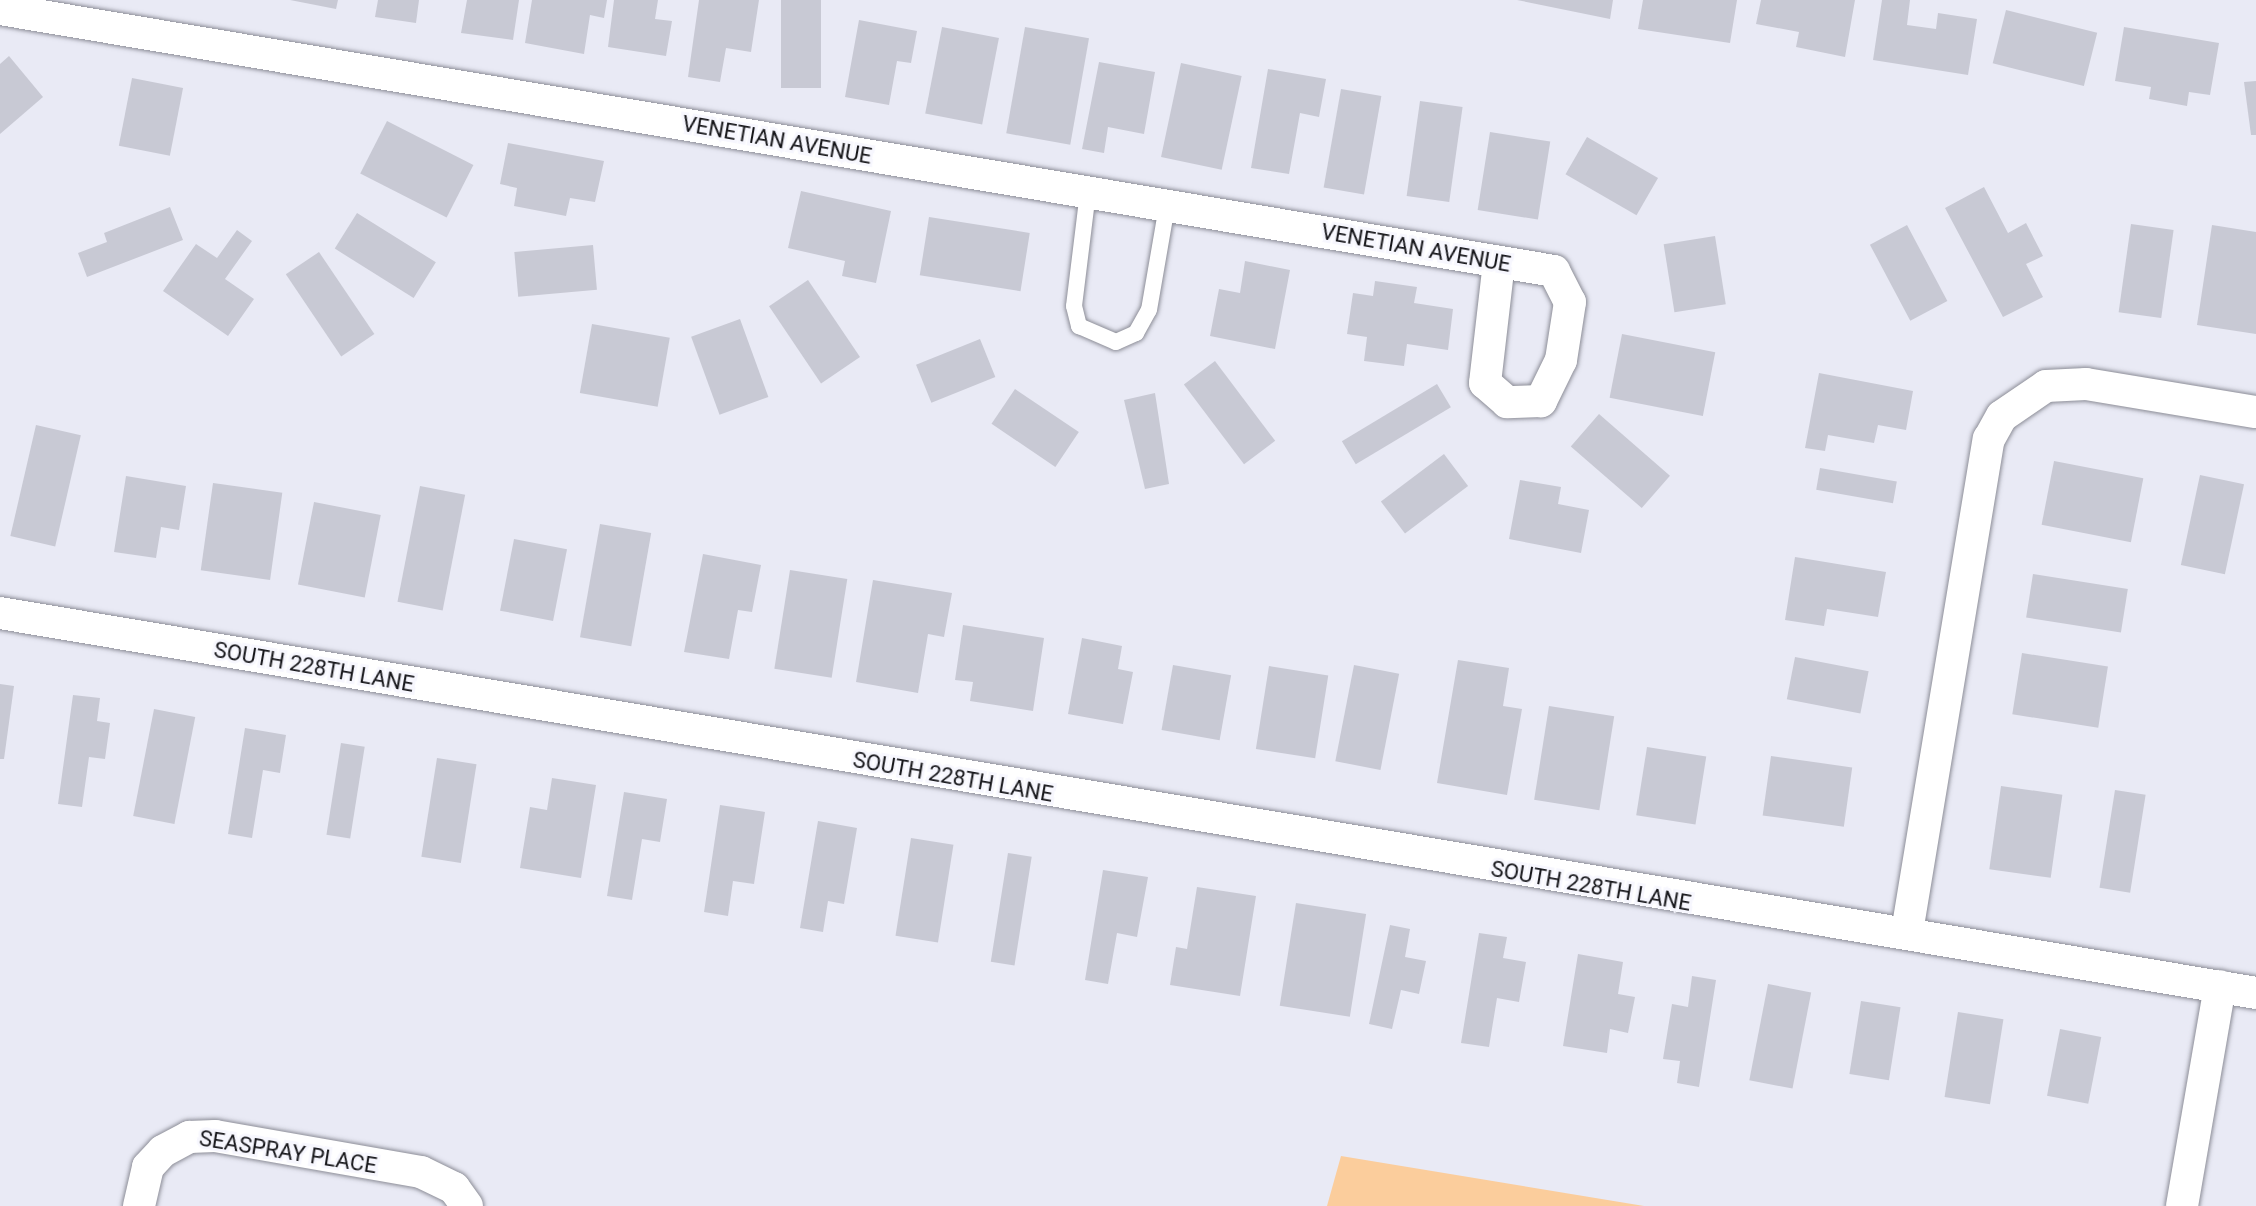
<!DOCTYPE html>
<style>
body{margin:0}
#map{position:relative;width:2256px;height:1206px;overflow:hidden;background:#e9eaf5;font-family:Roboto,sans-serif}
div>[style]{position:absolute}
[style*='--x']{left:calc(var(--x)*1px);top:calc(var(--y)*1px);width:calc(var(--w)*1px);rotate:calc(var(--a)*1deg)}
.green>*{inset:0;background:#fbcd9c}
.building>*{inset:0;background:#c8c9d4;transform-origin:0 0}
.roads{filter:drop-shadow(0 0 2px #8c8d97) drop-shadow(0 0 2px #8c8d97)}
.lane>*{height:16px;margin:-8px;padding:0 8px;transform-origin:8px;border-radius:8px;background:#fff}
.street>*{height:32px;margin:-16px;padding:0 16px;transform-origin:16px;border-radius:16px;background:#fff}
span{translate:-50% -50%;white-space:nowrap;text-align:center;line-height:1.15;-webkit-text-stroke:6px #f7f7fe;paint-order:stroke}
.street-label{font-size:22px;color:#151519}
</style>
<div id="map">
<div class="green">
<div style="clip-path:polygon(1341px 1156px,1644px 1206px,1327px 1206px)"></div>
</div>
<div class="building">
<div style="clip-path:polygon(290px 0,338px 0,336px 9px)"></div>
<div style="clip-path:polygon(378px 0,419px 0,416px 23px,375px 17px)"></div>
<div style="clip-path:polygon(467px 0,519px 0,513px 40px,461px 33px)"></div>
<div style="clip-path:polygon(532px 0,607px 0,604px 18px,590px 15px,584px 54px,525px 43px)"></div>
<div style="clip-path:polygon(614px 0,658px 0,655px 19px,672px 21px,666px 56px,608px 47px)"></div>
<div style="clip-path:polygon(699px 0,759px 0,751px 52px,726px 48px,720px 82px,688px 77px)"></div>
<div style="left:781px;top:0;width:40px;height:88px"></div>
<div style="clip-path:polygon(1517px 0,1613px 0,1610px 19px)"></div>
<div style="clip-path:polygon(1643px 0,1737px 0,1730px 43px,1638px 29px)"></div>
<div style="clip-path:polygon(1761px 0,1855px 0,1845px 57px,1796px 47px,1799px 32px,1756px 24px)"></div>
<div style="clip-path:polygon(1882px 0,1910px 0,1907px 25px,1936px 29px,1938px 13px,1977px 19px,1968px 75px,1873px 60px)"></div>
<div style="left:2006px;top:10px;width:94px;height:55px;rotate:14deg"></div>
<div style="clip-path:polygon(859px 20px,917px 31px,911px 63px,897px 61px,889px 105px,845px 97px)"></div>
<div style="left:942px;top:27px;width:58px;height:88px;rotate:11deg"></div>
<div style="left:1025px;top:27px;width:65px;height:108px;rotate:10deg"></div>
<div style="clip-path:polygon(2124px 27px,2219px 43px,2210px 95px,2189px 92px,2187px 106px,2149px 99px,2151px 87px,2115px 81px)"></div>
<div style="clip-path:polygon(9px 56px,43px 97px,0 134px,0 64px)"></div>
<div style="clip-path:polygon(1099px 62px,1155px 72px,1144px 134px,1108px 127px,1104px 153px,1082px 149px)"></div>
<div style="left:1181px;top:63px;width:62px;height:96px;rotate:12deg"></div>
<div style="clip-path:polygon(1268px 69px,1326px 79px,1319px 117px,1300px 113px,1289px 174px,1251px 168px)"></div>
<div style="left:132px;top:78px;width:52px;height:69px;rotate:11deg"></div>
<div style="clip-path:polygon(2256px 81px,2256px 135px,2251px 135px,2244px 82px)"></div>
<div style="left:1341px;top:89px;width:41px;height:100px;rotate:10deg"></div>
<div style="left:1420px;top:101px;width:43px;height:96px;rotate:8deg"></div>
<div style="left:387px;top:121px;width:97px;height:59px;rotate:27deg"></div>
<div style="left:1490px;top:132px;width:61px;height:79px;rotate:9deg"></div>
<div style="left:1587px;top:137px;width:82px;height:43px;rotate:30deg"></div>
<div style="clip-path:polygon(508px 143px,604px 161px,595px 202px,570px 198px,566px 216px,514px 206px,517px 188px,500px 184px)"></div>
<div style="clip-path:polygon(1984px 187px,2008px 233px,2026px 223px,2043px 256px,2026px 264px,2043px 297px,2003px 317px,1945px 208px)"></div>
<div style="clip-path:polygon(801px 191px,891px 211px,876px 283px,842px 276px,845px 261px,788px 248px)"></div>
<div style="clip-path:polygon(170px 207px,183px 240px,87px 277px,78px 253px,107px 242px,104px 233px)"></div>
<div style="left:357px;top:213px;width:93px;height:42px;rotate:32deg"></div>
<div style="left:929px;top:217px;width:102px;height:59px;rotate:9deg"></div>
<div style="left:2131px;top:224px;width:43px;height:89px;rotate:8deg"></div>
<div style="left:1907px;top:225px;width:86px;height:42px;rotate:62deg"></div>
<div style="clip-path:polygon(2212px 225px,2256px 232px,2256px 334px,2197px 325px)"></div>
<div style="clip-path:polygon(237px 230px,252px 241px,225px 279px,254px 299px,228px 336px,163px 291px,196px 244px,217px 258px)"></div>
<div style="left:1715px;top:236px;width:69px;height:52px;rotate:81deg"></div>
<div style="left:593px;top:245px;width:45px;height:79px;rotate:85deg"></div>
<div style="left:319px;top:252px;width:99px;height:40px;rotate:56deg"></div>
<div style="clip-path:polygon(1245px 261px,1290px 270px,1275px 349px,1210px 336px,1219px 289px,1240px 293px)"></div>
<div style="left:808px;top:280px;width:93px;height:47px;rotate:56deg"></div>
<div style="clip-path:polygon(1375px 281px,1417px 287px,1414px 303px,1453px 309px,1448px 350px,1407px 344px,1404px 366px,1364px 361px,1367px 337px,1347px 334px,1353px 293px,1373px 296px)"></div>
<div style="left:740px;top:319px;width:83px;height:52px;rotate:70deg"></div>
<div style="left:592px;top:324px;width:79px;height:70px;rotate:10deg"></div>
<div style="left:1622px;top:334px;width:95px;height:65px;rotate:11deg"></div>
<div style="left:980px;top:339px;width:41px;height:69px;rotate:68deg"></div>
<div style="left:1215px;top:361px;width:100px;height:39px;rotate:53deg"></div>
<div style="clip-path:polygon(1819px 373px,1913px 391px,1906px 430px,1878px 425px,1874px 443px,1828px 435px,1825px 451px,1805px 448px)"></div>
<div style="left:1437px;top:384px;width:27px;height:111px;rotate:59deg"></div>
<div style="left:1015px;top:389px;width:77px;height:42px;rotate:34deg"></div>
<div style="clip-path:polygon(1155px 393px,1169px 484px,1145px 489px,1124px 400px)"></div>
<div style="left:1599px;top:414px;width:94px;height:43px;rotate:41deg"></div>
<div style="left:36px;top:425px;width:46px;height:114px;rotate:13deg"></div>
<div style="left:1444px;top:454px;width:40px;height:79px;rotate:53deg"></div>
<div style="left:2054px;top:461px;width:91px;height:65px;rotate:11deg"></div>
<div style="left:1820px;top:468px;width:78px;height:22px;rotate:10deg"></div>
<div style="left:2200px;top:475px;width:45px;height:92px;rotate:12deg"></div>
<div style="clip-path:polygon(126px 476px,186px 486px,179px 530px,161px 527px,156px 558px,114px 552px)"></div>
<div style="clip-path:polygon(1520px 480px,1561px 487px,1558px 504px,1589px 510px,1581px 553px,1509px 539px)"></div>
<div style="left:213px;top:483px;width:70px;height:88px;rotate:8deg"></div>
<div style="left:420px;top:486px;width:46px;height:118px;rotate:11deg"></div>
<div style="left:314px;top:502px;width:68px;height:84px;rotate:11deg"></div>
<div style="left:600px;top:524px;width:52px;height:115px;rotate:10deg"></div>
<div style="left:514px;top:539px;width:54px;height:73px;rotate:11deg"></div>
<div style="clip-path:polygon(703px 554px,761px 565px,752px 612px,738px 610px,729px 659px,684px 652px)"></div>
<div style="clip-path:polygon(1795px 557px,1886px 572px,1878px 617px,1827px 609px,1824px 626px,1785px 620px)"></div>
<div style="left:790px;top:570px;width:58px;height:100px;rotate:9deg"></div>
<div style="left:2033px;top:574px;width:96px;height:44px;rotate:9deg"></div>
<div style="clip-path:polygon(873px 580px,952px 593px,944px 637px,928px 634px,918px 693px,856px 682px)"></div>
<div style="clip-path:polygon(963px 625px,1044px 638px,1033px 711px,970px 701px,973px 682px,955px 680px)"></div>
<div style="clip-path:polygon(1082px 638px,1122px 646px,1118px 669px,1133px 672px,1123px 724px,1068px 714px)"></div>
<div style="left:2022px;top:653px;width:87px;height:62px;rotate:9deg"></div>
<div style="left:1795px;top:657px;width:75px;height:43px;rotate:11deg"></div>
<div style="clip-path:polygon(1458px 660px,1509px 668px,1503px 706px,1522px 709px,1507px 795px,1437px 783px)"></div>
<div style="left:1173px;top:665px;width:59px;height:66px;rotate:10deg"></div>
<div style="left:1354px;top:665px;width:46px;height:98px;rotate:11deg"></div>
<div style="left:1269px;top:666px;width:60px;height:84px;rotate:9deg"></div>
<div style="clip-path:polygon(0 684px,14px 686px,4px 759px,0 759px)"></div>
<div style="clip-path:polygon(73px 695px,100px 698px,97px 721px,110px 723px,105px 759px,89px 757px,82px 807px,58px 804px)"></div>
<div style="left:1549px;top:706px;width:66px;height:95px;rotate:9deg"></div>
<div style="left:154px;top:709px;width:42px;height:109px;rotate:11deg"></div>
<div style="clip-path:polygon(245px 728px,286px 735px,280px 773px,263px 770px,252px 838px,228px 834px)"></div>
<div style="left:341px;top:743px;width:24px;height:93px;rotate:9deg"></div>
<div style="left:1647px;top:747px;width:60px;height:69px;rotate:9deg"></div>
<div style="left:1771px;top:756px;width:82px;height:60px;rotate:8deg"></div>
<div style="left:437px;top:758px;width:40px;height:100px;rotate:9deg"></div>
<div style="clip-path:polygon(552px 778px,596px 785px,581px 878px,520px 868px,530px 807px,547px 810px)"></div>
<div style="left:2001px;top:786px;width:62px;height:84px;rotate:8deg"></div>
<div style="left:2115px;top:790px;width:31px;height:99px;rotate:9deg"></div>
<div style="clip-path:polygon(624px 792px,667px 799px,660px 842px,642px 839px,632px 900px,607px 896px)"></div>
<div style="clip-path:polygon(720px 805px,765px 812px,754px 884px,733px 881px,728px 916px,704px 912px)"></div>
<div style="clip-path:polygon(818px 821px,857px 828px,844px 904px,828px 901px,823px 932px,800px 928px)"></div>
<div style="left:911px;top:838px;width:43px;height:99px;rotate:9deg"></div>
<div style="left:1008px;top:853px;width:24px;height:110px;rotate:9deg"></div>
<div style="clip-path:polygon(1103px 870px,1148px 877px,1137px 937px,1117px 933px,1108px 984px,1085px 980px)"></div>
<div style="clip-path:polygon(1197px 887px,1256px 896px,1240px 996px,1170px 985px,1176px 947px,1187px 949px)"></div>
<div style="left:1296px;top:903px;width:71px;height:104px;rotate:9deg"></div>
<div style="clip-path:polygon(1390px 925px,1410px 929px,1405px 957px,1426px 961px,1419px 994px,1401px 990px,1392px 1029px,1369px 1024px)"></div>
<div style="clip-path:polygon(1479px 933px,1507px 937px,1503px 958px,1526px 962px,1519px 1002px,1497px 998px,1489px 1047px,1461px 1043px)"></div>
<div style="clip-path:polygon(1578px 954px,1623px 962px,1618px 994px,1635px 997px,1628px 1033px,1610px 1029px,1607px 1053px,1563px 1046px)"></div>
<div style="clip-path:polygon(1692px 976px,1716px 980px,1699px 1087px,1677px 1083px,1680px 1061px,1663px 1059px,1672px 1004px,1688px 1007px)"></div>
<div style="left:1768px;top:984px;width:44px;height:98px;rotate:11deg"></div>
<div style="left:1861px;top:1001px;width:40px;height:74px;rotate:9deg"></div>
<div style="left:1958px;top:1012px;width:46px;height:86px;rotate:9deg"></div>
<div style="left:2060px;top:1029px;width:42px;height:68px;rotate:11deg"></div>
</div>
<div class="roads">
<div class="lane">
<div style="--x:1088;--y:192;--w:115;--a:97"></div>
<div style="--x:1074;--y:306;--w:21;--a:76"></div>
<div style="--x:1079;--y:326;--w:40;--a:23.4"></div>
<div style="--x:1116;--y:342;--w:22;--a:-24"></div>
<div style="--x:1136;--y:333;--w:26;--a:-61"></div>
<div style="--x:1149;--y:310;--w:106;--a:-80.2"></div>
</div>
<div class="street">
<div style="--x:0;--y:9;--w:1576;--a:9.57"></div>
<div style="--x:1554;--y:271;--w:35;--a:63"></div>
<div style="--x:1570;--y:302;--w:59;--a:98.8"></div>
<div style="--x:1561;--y:360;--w:46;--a:116"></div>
<div style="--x:1541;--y:401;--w:34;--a:178"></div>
<div style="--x:1507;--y:402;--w:29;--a:-139"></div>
<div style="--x:1485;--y:383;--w:122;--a:-83.4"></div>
<div style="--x:0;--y:613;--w:2288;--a:9.56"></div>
<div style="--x:1907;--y:932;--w:500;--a:-80.6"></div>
<div style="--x:1989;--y:439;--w:26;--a:-61"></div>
<div style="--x:2002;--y:416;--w:53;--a:-34.3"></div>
<div style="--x:2046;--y:386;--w:40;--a:-2.9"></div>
<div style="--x:2086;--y:384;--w:172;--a:9.4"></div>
<div style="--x:139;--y:1206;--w:40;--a:-77"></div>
<div style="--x:148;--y:1167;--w:22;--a:-47"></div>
<div style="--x:163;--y:1151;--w:30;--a:-28"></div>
<div style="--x:189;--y:1137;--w:26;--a:-2"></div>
<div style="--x:215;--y:1136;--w:209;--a:9.9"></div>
<div style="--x:421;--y:1172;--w:37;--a:26"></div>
<div style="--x:454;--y:1188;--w:22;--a:54"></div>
<div style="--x:2182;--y:1206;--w:223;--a:-80.2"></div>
</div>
</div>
<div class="street-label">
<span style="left:777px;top:140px;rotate:10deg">VENETIAN AVENUE</span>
<span style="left:1416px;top:248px;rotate:10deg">VENETIAN AVENUE</span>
<span style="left:314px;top:667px;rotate:10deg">SOUTH 228TH LANE</span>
<span style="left:953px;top:777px;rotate:10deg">SOUTH 228TH LANE</span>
<span style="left:1591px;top:886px;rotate:10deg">SOUTH 228TH LANE</span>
<span style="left:288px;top:1152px;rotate:9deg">SEASPRAY PLACE</span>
</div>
</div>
